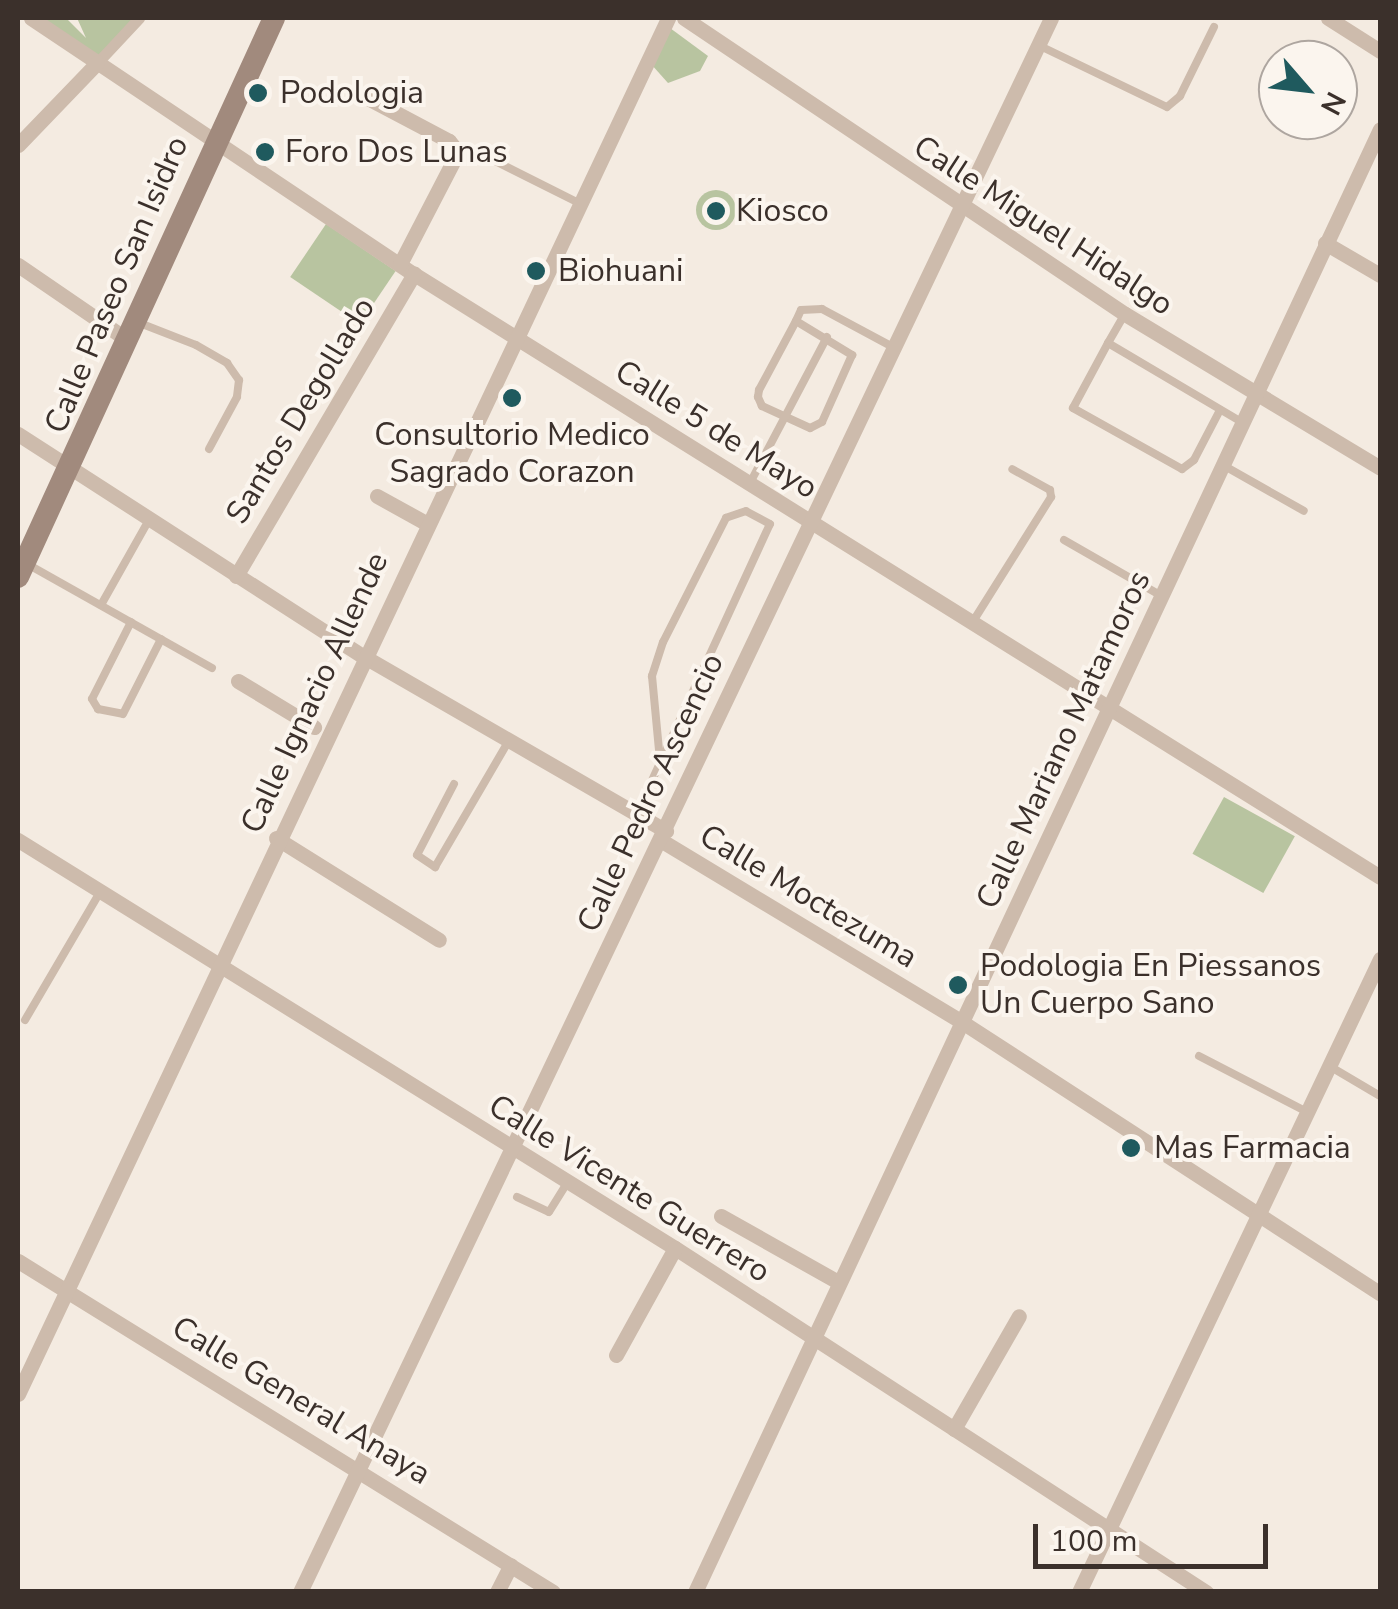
<!DOCTYPE html>
<style>
body{margin:0}
#map{position:relative;width:1398px;height:1609px;overflow:hidden;background:#f4ebe1;font-family:"Nunito Sans",sans-serif}
div>[style]{position:absolute}
[style*='--x']{left:calc(var(--x)*1px);top:calc(var(--y)*1px);width:calc(var(--w)*1px);rotate:calc(var(--a)*1deg)}
.green>*{inset:0;background:#b8c4a0;transform-origin:0 0}
.round{border-radius:50%}
.service>*{height:8px;margin:-4px;padding:0 4px;transform-origin:4px;border-radius:4px;background:#cdbbac}
.pedestrian>*{height:11px;margin:-5.5px;padding:0 5.5px;transform-origin:5.5px;border-radius:5.5px;background:#cdbbac}
.minor>*{height:15px;margin:-7.5px;padding:0 7.5px;transform-origin:7.5px;border-radius:7.5px;background:#cdbbac}
.secondary>*{height:22px;margin:-11px;padding:0 11px;transform-origin:11px;border-radius:11px;background:#a18a7d}
.dots>*{width:28px;height:28px;translate:-50% -50%;box-sizing:border-box;border:5px solid #fbf5ee;border-radius:50%}
span{translate:-50% -50%;white-space:nowrap;text-align:center;line-height:1.15;-webkit-text-stroke:8px #fbf5ee;paint-order:stroke}
.poi-label{font-size:32px;color:#3b302b}
.left{translate:0 -50%;text-align:left}
.street-label{font-size:32px;color:#3b302b}
.frame{position:absolute;inset:0;border:20px solid #3b302b;pointer-events:none}
.north{position:absolute;left:1258px;top:40px;width:100px;height:100px;box-sizing:border-box;background:#fbf5ee;border:2px solid #aea6a0;border-radius:50%;rotate:118deg;font-size:28px;font-weight:700;line-height:40px;text-align:center;color:#3b302b}
.north::after{content:'';display:block;margin:auto;width:35px;height:45px;background:#1f5a5e;clip-path:polygon(50% 0,100% 100%,50% 72%,0 100%)}
.scale{position:absolute;left:1033px;top:1524px;width:235px;height:45px;box-sizing:border-box;border:5px solid #3b302b;border-top:0;padding-left:12px;font-size:30px;line-height:35px;white-space:nowrap;color:#3b302b;-webkit-text-stroke:8px #fbf5ee;paint-order:stroke}
</style>
<div id="map">
<div class="green">
<div style="clip-path:polygon(41px 18px,66px 18px,86px 38px,77px 18px,142px 18px,105px 60px)"></div>
<div style="clip-path:polygon(670px 28px,708px 56px,700px 71px,668px 83px,651px 64px)"></div>
<div class="round" style="left:696px;top:190px;width:40px;height:40px"></div>
<div style="left:326px;top:224px;width:84px;height:64px;rotate:34deg"></div>
<div style="left:1224px;top:797px;width:81px;height:65px;rotate:29deg"></div>
</div>
<div class="service">
<div style="--x:1038;--y:45;--w:143;--a:25.7"></div>
<div style="--x:1167;--y:107;--w:17;--a:-40"></div>
<div style="--x:1180;--y:96;--w:77;--a:-63.8"></div>
<div style="--x:493;--y:160;--w:96;--a:26.6"></div>
<div style="--x:796;--y:321;--w:66;--a:31.3"></div>
<div style="--x:852;--y:355;--w:73;--a:114.1"></div>
<div style="--x:822;--y:422;--w:13;--a:153"></div>
<div style="--x:810;--y:428;--w:53;--a:-155.4"></div>
<div style="--x:762;--y:406;--w:10;--a:-114"></div>
<div style="--x:758;--y:397;--w:7;--a:-82"></div>
<div style="--x:759;--y:390;--w:78;--a:-61.8"></div>
<div style="--x:796;--y:321;--w:12;--a:-66"></div>
<div style="--x:801;--y:310;--w:21;--a:-3"></div>
<div style="--x:822;--y:309;--w:78;--a:28.2"></div>
<div style="--x:137;--y:322;--w:63;--a:21.3"></div>
<div style="--x:196;--y:345;--w:36;--a:30"></div>
<div style="--x:227;--y:363;--w:21;--a:55"></div>
<div style="--x:239;--y:380;--w:17;--a:97"></div>
<div style="--x:237;--y:397;--w:59;--a:118.3"></div>
<div style="--x:1108;--y:343;--w:34;--a:-60"></div>
<div style="--x:1220;--y:410;--w:56;--a:117.5"></div>
<div style="--x:1194;--y:460;--w:15;--a:143"></div>
<div style="--x:1182;--y:469;--w:125;--a:-150.8"></div>
<div style="--x:1073;--y:408;--w:74;--a:-61.7"></div>
<div style="--x:1108;--y:343;--w:153;--a:30.6"></div>
<div style="--x:1221;--y:464;--w:95;--a:29.5"></div>
<div style="--x:750;--y:483;--w:165;--a:-62.2"></div>
<div style="--x:1064;--y:540;--w:111;--a:29.8"></div>
<div style="--x:29;--y:565;--w:210;--a:29.4"></div>
<div style="--x:101;--y:605;--w:100;--a:-60.6"></div>
<div style="--x:131;--y:622;--w:86;--a:116.9"></div>
<div style="--x:92;--y:699;--w:12;--a:59"></div>
<div style="--x:98;--y:709;--w:25;--a:11"></div>
<div style="--x:123;--y:714;--w:84;--a:-63.1"></div>
<div style="--x:972;--y:623;--w:149;--a:-57.9"></div>
<div style="--x:1051;--y:497;--w:7;--a:-98"></div>
<div style="--x:1050;--y:490;--w:43;--a:-151.1"></div>
<div style="--x:454;--y:784;--w:80;--a:117.5"></div>
<div style="--x:417;--y:855;--w:22;--a:34"></div>
<div style="--x:435;--y:867;--w:145;--a:-59.7"></div>
<div style="--x:637;--y:813;--w:318;--a:-65.3"></div>
<div style="--x:770;--y:524;--w:27;--a:-152"></div>
<div style="--x:746;--y:511;--w:21;--a:161"></div>
<div style="--x:726;--y:518;--w:139;--a:116.9"></div>
<div style="--x:663;--y:642;--w:36;--a:108"></div>
<div style="--x:652;--y:676;--w:85;--a:84.6"></div>
<div style="--x:25;--y:1020;--w:148;--a:-59.6"></div>
<div style="--x:1199;--y:1056;--w:124;--a:27.4"></div>
<div style="--x:1331;--y:1067;--w:57;--a:30.6"></div>
<div style="--x:517;--y:1197;--w:35;--a:25"></div>
<div style="--x:549;--y:1212;--w:36;--a:-58"></div>
</div>
<div class="pedestrian">
<div style="--x:97;--y:63;--w:62;--a:-47"></div>
</div>
<div class="minor">
<div style="--x:31;--y:18;--w:461;--a:33.8"></div>
<div style="--x:414;--y:274;--w:1139;--a:31.97"></div>
<div style="--x:684;--y:18;--w:531;--a:33.87"></div>
<div style="--x:1125;--y:314;--w:298;--a:31.1"></div>
<div style="--x:1328;--y:18;--w:62;--a:32.4"></div>
<div style="--x:364;--y:96;--w:96;--a:27.9"></div>
<div style="--x:449;--y:141;--w:14;--a:51"></div>
<div style="--x:458;--y:152;--w:126;--a:117.4"></div>
<div style="--x:18;--y:145;--w:114;--a:-46.1"></div>
<div style="--x:1325;--y:243;--w:64;--a:30.2"></div>
<div style="--x:18;--y:265;--w:131;--a:34.4"></div>
<div style="--x:18;--y:434;--w:410;--a:32.8"></div>
<div style="--x:363;--y:656;--w:350;--a:30"></div>
<div style="--x:377;--y:496;--w:56;--a:28.9"></div>
<div style="--x:236;--y:576;--w:351;--a:-59.5"></div>
<div style="--x:238;--y:681;--w:89;--a:31.2"></div>
<div style="--x:276;--y:838;--w:192;--a:32"></div>
<div style="--x:18;--y:840;--w:773;--a:31.84"></div>
<div style="--x:675;--y:1248;--w:633;--a:32.94"></div>
<div style="--x:662;--y:841;--w:350;--a:31.1"></div>
<div style="--x:962;--y:1022;--w:498;--a:33"></div>
<div style="--x:721;--y:1216;--w:134;--a:29.4"></div>
<div style="--x:18;--y:1261;--w:629;--a:31.74"></div>
<div style="--x:616;--y:1355;--w:122;--a:-61.1"></div>
<div style="--x:18;--y:1394;--w:1522;--a:-64.71"></div>
<div style="--x:954;--y:1429;--w:130;--a:-60.1"></div>
<div style="--x:300;--y:1592;--w:1744;--a:-64.49"></div>
<div style="--x:497;--y:1592;--w:30;--a:-63"></div>
<div style="--x:695;--y:1592;--w:1615;--a:-64.91"></div>
<div style="--x:1079;--y:1592;--w:701;--a:-64.57"></div>
</div>
<div class="secondary">
<div style="--x:18;--y:577;--w:615;--a:-65.39"></div>
</div>
<div class="dots">
<div style="left:258px;top:93px;background:#1f5a5e"></div>
<div style="left:265px;top:152px;background:#1f5a5e"></div>
<div style="left:716px;top:211px;background:#1f5a5e"></div>
<div style="left:536px;top:271px;background:#1f5a5e"></div>
<div style="left:512px;top:398px;background:#1f5a5e"></div>
<div style="left:958px;top:985px;background:#1f5a5e"></div>
<div style="left:1131px;top:1148px;background:#1f5a5e"></div>
</div>
<div class="poi-label">
<span class="left" style="left:280px;top:93px">Podologia</span>
<span class="left" style="left:285px;top:152px">Foro Dos Lunas</span>
<span class="left" style="left:736px;top:211px">Kiosco</span>
<span class="left" style="left:558px;top:271px">Biohuani</span>
<span style="left:512px;top:454px">Consultorio Medico<br>Sagrado Corazon</span>
<span class="left" style="left:980px;top:985px">Podologia En Piessanos<br>Un Cuerpo Sano</span>
<span class="left" style="left:1154px;top:1148px">Mas Farmacia</span>
</div>
<div class="street-label">
<span style="left:1043px;top:226px;rotate:33deg">Calle Miguel Hidalgo</span>
<span style="left:117px;top:285px;rotate:-67deg">Calle Paseo San Isidro</span>
<span style="left:301px;top:411px;rotate:-59deg">Santos Degollado</span>
<span style="left:716px;top:430px;rotate:32deg">Calle 5 de Mayo</span>
<span style="left:315px;top:693px;rotate:-65deg">Calle Ignacio Allende</span>
<span style="left:1064px;top:740px;rotate:-65deg">Calle Mariano Matamoros</span>
<span style="left:651px;top:793px;rotate:-65deg">Calle Pedro Ascencio</span>
<span style="left:808px;top:897px;rotate:31deg">Calle Moctezuma</span>
<span style="left:629px;top:1189px;rotate:32deg">Calle Vicente Guerrero</span>
<span style="left:301px;top:1401px;rotate:31deg">Calle General Anaya</span>
</div>
<div class="frame"></div>
<div class="north">N</div>
<div class="scale">100 m</div>
</div>
